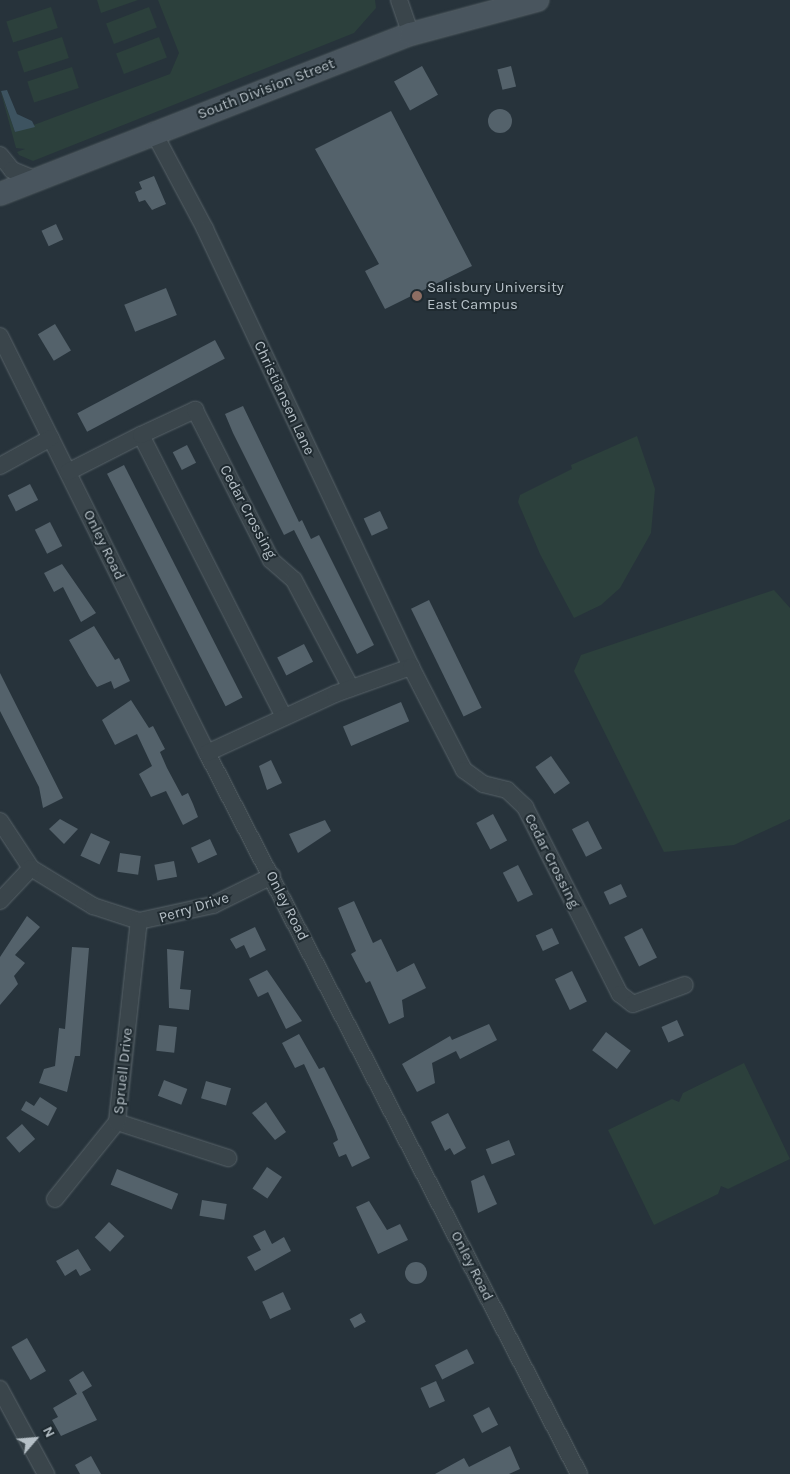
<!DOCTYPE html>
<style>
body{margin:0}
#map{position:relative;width:790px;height:1474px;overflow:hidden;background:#27333b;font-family:Karla,sans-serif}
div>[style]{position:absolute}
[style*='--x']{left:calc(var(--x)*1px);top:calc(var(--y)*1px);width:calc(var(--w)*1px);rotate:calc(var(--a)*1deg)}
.green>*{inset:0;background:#2c403c;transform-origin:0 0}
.water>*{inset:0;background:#3d5360}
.building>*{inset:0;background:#54626b;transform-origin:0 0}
.round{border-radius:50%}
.roads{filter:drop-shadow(0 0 1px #586369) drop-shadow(0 0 1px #586369)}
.street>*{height:16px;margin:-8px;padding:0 8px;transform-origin:8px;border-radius:8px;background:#3a454b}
.secondary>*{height:22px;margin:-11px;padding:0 11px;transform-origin:11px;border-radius:11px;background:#49555e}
.dots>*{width:14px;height:14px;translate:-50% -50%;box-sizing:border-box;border:2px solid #1f2a30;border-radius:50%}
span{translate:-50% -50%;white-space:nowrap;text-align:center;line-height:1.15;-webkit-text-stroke:4px #1f2a30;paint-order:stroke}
.street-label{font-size:15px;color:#b6c0c7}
.poi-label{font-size:15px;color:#b6c0c7}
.left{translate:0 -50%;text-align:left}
.north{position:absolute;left:10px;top:1414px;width:50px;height:50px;-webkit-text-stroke:4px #1f2a30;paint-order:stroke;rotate:63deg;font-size:14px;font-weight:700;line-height:20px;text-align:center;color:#b6c0c7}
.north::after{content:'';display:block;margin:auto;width:18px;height:22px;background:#b6c0c7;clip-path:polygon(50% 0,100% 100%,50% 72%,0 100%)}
</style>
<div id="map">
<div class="green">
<div style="clip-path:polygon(97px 0,138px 0,101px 13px)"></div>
<div style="clip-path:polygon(158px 0,375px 0,376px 8px,354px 33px,33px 161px,19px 155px,17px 152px,25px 149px,16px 148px,0 89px,15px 132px,170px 74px,179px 53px)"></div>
<div style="left:51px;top:7px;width:22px;height:47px;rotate:72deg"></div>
<div style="left:149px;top:7px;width:22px;height:46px;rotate:69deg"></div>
<div style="left:62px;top:37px;width:22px;height:47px;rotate:72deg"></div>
<div style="left:159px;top:37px;width:22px;height:46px;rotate:69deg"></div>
<div style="left:72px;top:67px;width:22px;height:47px;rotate:72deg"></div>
<div style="clip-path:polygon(637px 436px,655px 489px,651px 533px,620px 588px,601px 605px,574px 618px,540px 554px,518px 502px,520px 495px,572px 469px,571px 465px)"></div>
<div style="clip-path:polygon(774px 590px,790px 608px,790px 819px,734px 845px,664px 852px,574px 671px,581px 655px)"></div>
<div style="clip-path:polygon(744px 1063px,790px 1159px,728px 1189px,721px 1186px,718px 1194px,654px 1225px,608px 1130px,672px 1099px,679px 1102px,683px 1093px)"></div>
</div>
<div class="water">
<div style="clip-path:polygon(7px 90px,17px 114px,32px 121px,35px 127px,15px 132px,1px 91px)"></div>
</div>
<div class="building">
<div style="left:422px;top:66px;width:33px;height:32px;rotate:61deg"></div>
<div style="left:511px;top:66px;width:21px;height:14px;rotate:76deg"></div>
<div class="round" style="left:488px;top:109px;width:24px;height:24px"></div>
<div style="clip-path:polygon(391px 111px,472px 266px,385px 309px,365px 271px,379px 264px,315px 149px)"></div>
<div style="clip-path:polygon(154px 176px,166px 204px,152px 210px,145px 200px,139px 202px,135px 192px,142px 189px,139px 182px)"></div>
<div style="left:56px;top:224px;width:17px;height:16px;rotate:65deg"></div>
<div style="left:166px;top:288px;width:29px;height:45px;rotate:68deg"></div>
<div style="left:55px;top:324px;width:31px;height:20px;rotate:59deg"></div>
<div style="left:215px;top:340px;width:21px;height:156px;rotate:62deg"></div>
<div style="clip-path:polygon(243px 406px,299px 522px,302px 520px,311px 539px,319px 535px,374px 645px,357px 654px,294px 530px,284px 535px,233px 433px,225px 414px)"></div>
<div style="left:187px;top:445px;width:20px;height:16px;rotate:63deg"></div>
<div style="left:124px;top:465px;width:261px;height:19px;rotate:63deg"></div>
<div style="left:30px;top:484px;width:18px;height:25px;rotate:63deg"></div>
<div style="left:380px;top:511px;width:19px;height:18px;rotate:65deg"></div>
<div style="left:50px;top:522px;width:27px;height:17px;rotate:63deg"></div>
<div style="clip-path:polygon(62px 564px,96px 613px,81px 622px,63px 587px,54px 592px,44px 573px)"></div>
<div style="left:429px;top:600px;width:120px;height:20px;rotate:64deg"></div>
<div style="clip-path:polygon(94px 626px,115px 660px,119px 658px,130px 681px,114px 689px,111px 681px,97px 687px,89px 675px,69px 640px)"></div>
<div style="left:304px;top:644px;width:20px;height:30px;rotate:63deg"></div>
<div style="clip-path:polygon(0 673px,63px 798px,43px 808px,39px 787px,0 711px)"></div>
<div style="clip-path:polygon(131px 700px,149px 728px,153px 726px,165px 749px,160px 752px,167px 768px,182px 796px,188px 793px,193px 804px,198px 817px,183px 825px,166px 791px,151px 797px,139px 774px,152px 766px,137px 734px,115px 745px,102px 720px)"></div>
<div style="left:401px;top:702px;width:21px;height:63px;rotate:67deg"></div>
<div style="left:551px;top:756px;width:33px;height:19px;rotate:55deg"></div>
<div style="clip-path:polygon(271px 760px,282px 783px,267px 790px,259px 766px)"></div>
<div style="left:493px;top:814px;width:30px;height:19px;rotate:62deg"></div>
<div style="clip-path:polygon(60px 819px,78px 829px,64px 844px,49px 829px)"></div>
<div style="clip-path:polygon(325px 820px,331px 831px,298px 853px,289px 834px)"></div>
<div style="left:588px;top:821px;width:31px;height:18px;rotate:63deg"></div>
<div style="left:91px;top:833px;width:21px;height:25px;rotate:25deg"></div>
<div style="left:210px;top:839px;width:17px;height:21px;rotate:65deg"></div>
<div style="left:120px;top:853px;width:21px;height:19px;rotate:8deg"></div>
<div style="left:174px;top:861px;width:16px;height:20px;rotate:79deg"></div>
<div style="left:518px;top:865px;width:33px;height:17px;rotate:63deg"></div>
<div style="left:621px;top:884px;width:14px;height:19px;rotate:65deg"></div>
<div style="clip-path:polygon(354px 901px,373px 943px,381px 939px,397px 972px,414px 963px,426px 988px,402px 1000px,404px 1017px,389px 1024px,370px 981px,366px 983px,351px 954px,356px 951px,338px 908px)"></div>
<div style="clip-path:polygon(27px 916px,40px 927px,15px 955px,25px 963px,14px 976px,18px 984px,0 1005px,0 957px)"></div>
<div style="clip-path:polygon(255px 927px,266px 950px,250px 958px,244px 945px,236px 949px,230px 939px)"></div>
<div style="left:552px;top:928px;width:17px;height:18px;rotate:65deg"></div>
<div style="left:642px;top:928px;width:33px;height:20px;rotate:63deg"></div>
<div style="clip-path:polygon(72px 947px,89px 948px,80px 1056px,75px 1056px,67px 1092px,39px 1083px,44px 1069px,55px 1066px,59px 1028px,65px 1029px)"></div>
<div style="clip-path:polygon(167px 949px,184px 951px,180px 989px,191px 990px,189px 1010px,169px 1008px)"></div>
<div style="clip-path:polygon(267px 970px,302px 1021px,286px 1029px,268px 992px,258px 997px,249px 979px)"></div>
<div style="left:572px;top:971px;width:34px;height:19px;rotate:64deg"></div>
<div style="left:677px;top:1020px;width:17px;height:17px;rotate:66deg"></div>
<div style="clip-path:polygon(489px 1024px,497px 1040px,460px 1059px,456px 1051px,432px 1063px,435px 1083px,417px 1092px,402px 1064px,450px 1036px,452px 1040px)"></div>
<div style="left:159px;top:1025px;width:18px;height:26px;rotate:6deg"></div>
<div style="left:606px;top:1032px;width:31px;height:23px;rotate:37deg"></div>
<div style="clip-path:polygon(299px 1034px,319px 1069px,324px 1067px,370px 1158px,352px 1167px,346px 1154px,339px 1157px,333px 1143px,338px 1140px,335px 1131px,304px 1064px,295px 1068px,282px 1043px)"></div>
<div style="left:164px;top:1080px;width:25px;height:17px;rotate:21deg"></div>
<div style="left:206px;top:1081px;width:26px;height:18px;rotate:16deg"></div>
<div style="clip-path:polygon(40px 1097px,57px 1108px,48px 1126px,21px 1110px,26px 1101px,34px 1106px)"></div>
<div style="clip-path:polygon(266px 1102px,286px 1132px,275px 1140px,252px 1113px)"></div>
<div style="clip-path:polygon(448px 1113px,466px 1148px,454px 1155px,450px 1148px,445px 1151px,431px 1122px)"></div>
<div style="left:22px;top:1124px;width:20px;height:21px;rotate:49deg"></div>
<div style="left:509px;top:1140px;width:16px;height:25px;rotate:68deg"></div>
<div style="left:267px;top:1167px;width:18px;height:26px;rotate:34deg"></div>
<div style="left:117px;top:1169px;width:66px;height:17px;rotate:22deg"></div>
<div style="clip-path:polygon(484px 1175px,497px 1204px,478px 1213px,471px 1181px)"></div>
<div style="left:202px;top:1200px;width:25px;height:16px;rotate:9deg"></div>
<div style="clip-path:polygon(369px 1201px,387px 1230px,400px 1224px,408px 1240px,378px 1254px,356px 1207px)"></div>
<div style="left:109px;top:1222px;width:21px;height:21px;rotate:43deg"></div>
<div style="clip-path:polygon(265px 1230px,272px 1244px,284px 1237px,291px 1251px,255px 1271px,247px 1257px,261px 1250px,253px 1236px)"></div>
<div style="clip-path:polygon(78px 1249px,91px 1270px,80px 1276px,76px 1269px,65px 1276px,56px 1261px)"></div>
<div class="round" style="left:405px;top:1262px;width:22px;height:22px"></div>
<div style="left:283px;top:1292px;width:19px;height:23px;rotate:65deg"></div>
<div style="left:361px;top:1313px;width:10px;height:13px;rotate:61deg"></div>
<div style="left:27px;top:1338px;width:38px;height:18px;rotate:60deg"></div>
<div style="left:467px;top:1349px;width:16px;height:36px;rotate:63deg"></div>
<div style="clip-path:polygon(83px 1371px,92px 1386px,82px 1392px,97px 1420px,61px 1436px,52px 1420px,58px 1417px,53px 1408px,77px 1394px,69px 1380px)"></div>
<div style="left:436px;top:1381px;width:22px;height:17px;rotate:66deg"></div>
<div style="left:489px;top:1407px;width:20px;height:18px;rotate:63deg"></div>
<div style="clip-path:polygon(510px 1446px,520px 1469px,509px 1474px,435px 1474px,464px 1458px,469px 1467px)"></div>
<div style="clip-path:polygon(91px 1456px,101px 1474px,80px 1474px,75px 1465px)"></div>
</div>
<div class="roads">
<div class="street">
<div style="--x:399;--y:0;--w:36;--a:71"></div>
<div style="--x:153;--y:131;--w:111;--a:62"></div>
<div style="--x:205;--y:229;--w:484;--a:64.8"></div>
<div style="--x:0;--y:155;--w:19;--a:51"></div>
<div style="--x:12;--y:170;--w:27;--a:22"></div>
<div style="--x:0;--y:336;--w:466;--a:63.6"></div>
<div style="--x:207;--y:753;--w:811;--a:62.71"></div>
<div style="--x:0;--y:466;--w:58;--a:-28.8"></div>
<div style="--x:68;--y:472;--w:82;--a:-26.9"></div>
<div style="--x:284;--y:717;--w:316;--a:-116.9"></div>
<div style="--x:141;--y:435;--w:60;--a:-24.8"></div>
<div style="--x:195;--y:410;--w:168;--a:63.1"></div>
<div style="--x:271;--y:560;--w:30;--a:41"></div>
<div style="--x:294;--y:580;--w:122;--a:62.2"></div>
<div style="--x:207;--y:753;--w:141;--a:-24.7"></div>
<div style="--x:335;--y:694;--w:81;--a:-19.6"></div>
<div style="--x:411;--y:667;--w:116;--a:62.8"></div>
<div style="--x:464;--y:770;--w:24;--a:36"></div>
<div style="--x:483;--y:784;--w:25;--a:14"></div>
<div style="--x:507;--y:790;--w:25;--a:43"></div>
<div style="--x:525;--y:807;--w:210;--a:63.1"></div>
<div style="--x:620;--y:994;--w:16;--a:38"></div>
<div style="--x:633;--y:1004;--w:55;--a:-20.1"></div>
<div style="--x:0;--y:821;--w:56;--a:56.6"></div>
<div style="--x:31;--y:868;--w:73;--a:31.5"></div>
<div style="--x:93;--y:906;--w:48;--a:18.1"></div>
<div style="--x:139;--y:921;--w:76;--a:-12.2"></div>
<div style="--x:213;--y:905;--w:66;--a:-26.2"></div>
<div style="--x:0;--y:901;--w:45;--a:-46.8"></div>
<div style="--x:117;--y:1122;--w:117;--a:18"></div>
<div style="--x:55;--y:1199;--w:99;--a:-51.2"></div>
<div style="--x:117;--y:1122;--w:202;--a:-83.8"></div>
<div style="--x:0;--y:1389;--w:97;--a:61.6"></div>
</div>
<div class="secondary">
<div style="--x:0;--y:194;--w:441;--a:-21.3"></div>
<div style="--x:411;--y:34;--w:131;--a:-15.1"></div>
</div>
</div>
<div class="dots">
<div style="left:417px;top:296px;background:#8d6e63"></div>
</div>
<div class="street-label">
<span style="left:266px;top:89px;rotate:-21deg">South Division Street</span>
<span style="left:284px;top:398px;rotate:65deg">Christiansen Lane</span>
<span style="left:248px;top:512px;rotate:62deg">Cedar Crossing</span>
<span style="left:104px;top:545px;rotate:64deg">Onley Road</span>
<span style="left:552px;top:861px;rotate:63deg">Cedar Crossing</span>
<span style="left:287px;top:906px;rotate:63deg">Onley Road</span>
<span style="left:194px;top:908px;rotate:-17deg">Perry Drive</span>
<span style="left:123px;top:1071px;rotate:-84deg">Spruell Drive</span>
<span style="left:472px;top:1266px;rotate:63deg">Onley Road</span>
</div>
<div class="poi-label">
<span class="left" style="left:427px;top:296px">Salisbury University<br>East Campus</span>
</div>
<div class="north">N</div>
</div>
